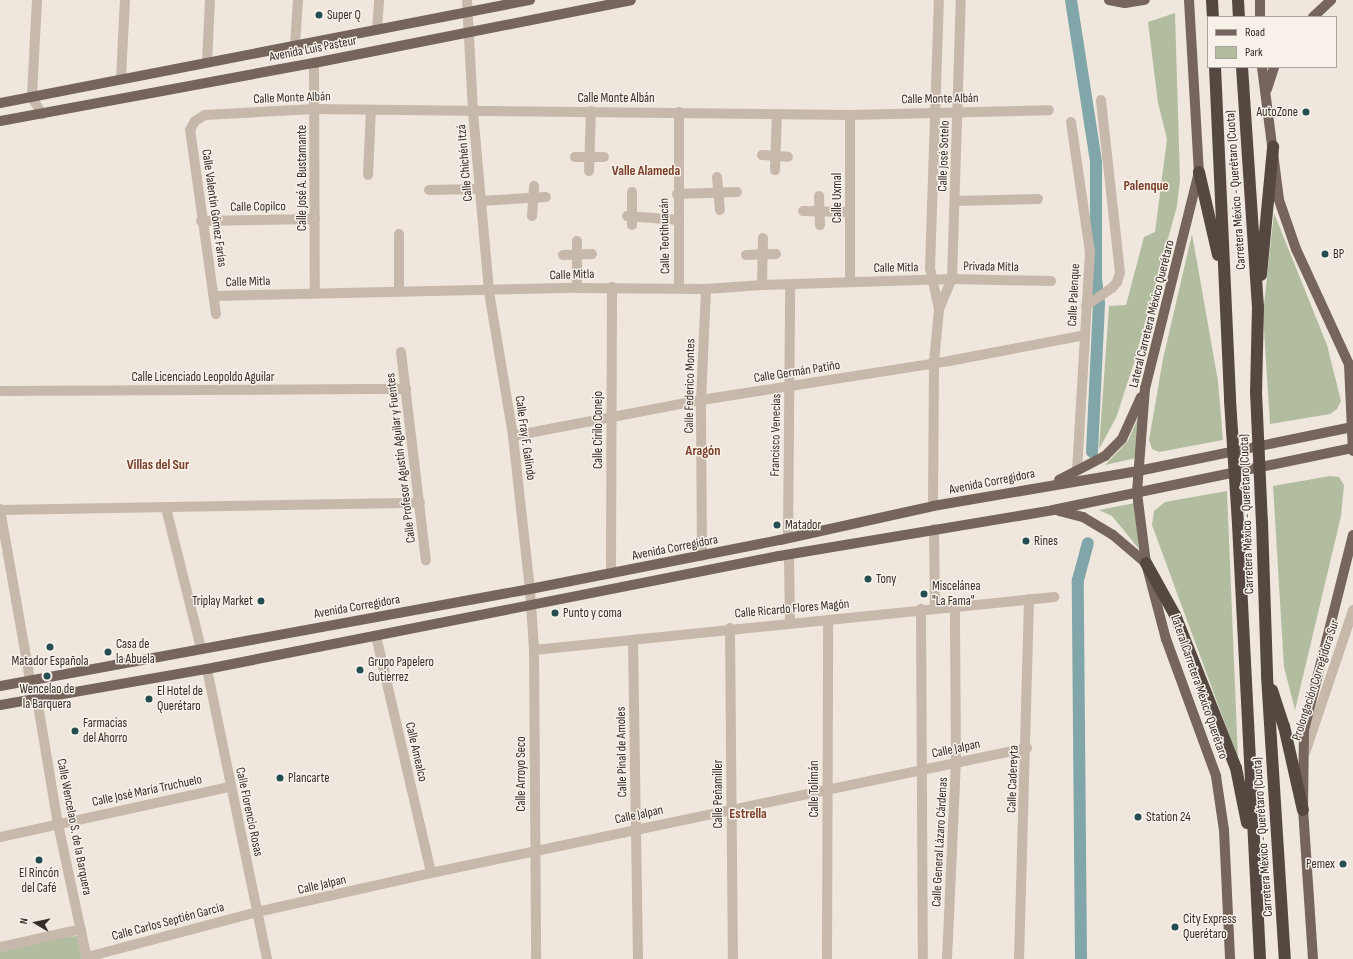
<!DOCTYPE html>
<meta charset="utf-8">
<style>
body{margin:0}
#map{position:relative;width:1353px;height:959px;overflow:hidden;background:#efe7dd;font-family:"Sofia Sans Condensed",sans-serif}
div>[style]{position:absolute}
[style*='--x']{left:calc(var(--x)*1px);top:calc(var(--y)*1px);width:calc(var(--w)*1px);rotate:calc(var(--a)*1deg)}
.green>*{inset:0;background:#b2bd9f}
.canal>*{height:12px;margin:-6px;padding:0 6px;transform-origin:6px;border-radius:6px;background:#80a6a9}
.minor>*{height:10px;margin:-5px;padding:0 5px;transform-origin:5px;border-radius:5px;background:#c6b8ab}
.major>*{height:10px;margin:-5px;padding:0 5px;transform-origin:5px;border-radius:5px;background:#75655c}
.highway>*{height:12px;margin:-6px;padding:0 6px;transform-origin:6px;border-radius:6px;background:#544841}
.highway-bridge>*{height:12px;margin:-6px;padding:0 6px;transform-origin:6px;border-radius:6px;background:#544841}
.dots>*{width:11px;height:11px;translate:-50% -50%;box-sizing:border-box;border:2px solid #f7f1e9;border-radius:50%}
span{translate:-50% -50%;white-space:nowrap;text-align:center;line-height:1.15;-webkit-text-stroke:3px #f7f1e9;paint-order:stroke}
.poi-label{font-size:13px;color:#352d29}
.left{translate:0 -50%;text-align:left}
.right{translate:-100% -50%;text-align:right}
.street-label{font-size:13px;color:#352d29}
.neighbourhood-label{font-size:14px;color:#7a402b;font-weight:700}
.legend{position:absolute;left:1207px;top:16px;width:130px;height:52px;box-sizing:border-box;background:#f7f1e9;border:1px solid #a9a39c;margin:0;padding:5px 7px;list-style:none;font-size:12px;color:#352d29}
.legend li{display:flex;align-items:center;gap:8px;height:20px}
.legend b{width:20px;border:1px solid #a9a39c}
.north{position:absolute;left:16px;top:903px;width:40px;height:40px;-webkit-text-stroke:3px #f7f1e9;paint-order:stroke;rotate:279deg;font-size:11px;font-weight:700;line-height:16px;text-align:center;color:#352d29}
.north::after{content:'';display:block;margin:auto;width:14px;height:18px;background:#352d29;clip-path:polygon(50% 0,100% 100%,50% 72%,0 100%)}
</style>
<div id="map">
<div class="green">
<div style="clip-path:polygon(1175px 13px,1180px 180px,1177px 206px,1134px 363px,1116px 418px,1099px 449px,1109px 306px,1126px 305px,1144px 237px,1155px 232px,1167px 139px,1158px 103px,1148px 22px)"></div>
<div style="clip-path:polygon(1274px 213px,1327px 345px,1341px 401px,1337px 409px,1330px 414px,1270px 424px,1263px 314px)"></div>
<div style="clip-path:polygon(1192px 234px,1218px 381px,1223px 440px,1159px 452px,1152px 449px,1149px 440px,1163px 359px)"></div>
<div style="clip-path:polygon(1140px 413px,1136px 458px,1105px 465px,1128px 441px)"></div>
<div style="clip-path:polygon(1330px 476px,1339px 477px,1344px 485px,1341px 516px,1295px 710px,1284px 667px,1273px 486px)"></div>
<div style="clip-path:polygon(1227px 491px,1238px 759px,1152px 525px,1154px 511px,1165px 502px)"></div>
<div style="clip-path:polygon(1135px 503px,1135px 509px,1139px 549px,1112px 516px,1099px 510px)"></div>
<div style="clip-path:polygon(77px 936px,82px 959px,0 959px,0 952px,63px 937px)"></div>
</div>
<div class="canal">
<div style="--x:1071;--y:0;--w:164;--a:81.2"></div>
<div style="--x:1096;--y:162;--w:117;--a:90"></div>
<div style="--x:1096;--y:279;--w:25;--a:83"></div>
<div style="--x:1099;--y:304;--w:148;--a:92.7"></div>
<div style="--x:1081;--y:959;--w:379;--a:-90.5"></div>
<div style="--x:1078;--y:580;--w:38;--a:-75"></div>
</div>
<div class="minor">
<div style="--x:37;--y:0;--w:97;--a:93"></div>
<div style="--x:32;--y:97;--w:20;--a:60"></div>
<div style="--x:467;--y:0;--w:112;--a:86.9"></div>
<div style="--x:473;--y:112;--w:181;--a:84.9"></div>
<div style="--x:489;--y:292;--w:146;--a:80.5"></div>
<div style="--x:513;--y:436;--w:154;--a:83.7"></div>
<div style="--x:530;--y:589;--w:61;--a:86.2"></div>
<div style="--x:534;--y:650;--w:309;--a:89.6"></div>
<div style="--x:377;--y:30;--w:30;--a:-86"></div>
<div style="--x:295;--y:45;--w:45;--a:-86.2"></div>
<div style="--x:207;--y:62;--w:62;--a:-87.2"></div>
<div style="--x:314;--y:63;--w:230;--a:89.8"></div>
<div style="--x:121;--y:78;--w:78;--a:-87.1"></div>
<div style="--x:679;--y:112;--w:175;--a:90"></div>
<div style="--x:850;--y:115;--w:167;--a:90"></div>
<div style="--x:1071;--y:122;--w:131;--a:81.7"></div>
<div style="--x:1090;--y:252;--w:219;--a:93.4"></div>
<div style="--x:762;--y:155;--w:26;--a:4"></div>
<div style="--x:575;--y:157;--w:29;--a:0"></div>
<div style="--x:775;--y:170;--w:56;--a:-88"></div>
<div style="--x:589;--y:171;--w:60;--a:-88.1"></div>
<div style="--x:368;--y:175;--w:65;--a:-87.4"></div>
<div style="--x:717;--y:177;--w:33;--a:85"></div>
<div style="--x:429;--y:190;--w:50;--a:-1.1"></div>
<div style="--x:632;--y:192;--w:33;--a:90"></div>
<div style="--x:677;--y:194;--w:60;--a:-1.9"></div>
<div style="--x:819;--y:196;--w:29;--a:88"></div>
<div style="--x:481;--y:201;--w:65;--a:-3.5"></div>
<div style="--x:955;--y:201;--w:83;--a:-1.4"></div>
<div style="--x:803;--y:211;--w:46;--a:1.2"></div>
<div style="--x:532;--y:216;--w:30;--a:-86"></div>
<div style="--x:627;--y:216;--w:52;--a:4.4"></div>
<div style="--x:201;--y:221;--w:114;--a:-1"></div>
<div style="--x:399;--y:234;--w:58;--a:90"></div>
<div style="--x:563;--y:255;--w:29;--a:-2"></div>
<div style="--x:746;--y:255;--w:30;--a:-2"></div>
<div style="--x:762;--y:285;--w:47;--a:-88.8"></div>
<div style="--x:577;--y:288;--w:47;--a:-90"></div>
<div style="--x:214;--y:296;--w:363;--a:-1.3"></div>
<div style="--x:577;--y:288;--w:129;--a:0.4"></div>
<div style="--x:706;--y:289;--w:56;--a:-4.1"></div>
<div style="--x:762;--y:285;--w:190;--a:-1.8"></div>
<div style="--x:952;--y:279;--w:99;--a:1.2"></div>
<div style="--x:1086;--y:306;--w:32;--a:-35"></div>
<div style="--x:1112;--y:288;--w:8;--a:-50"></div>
<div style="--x:1117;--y:282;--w:9;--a:-72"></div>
<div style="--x:1120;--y:273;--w:174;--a:-96.3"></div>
<div style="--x:939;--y:309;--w:42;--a:-102.4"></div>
<div style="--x:930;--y:268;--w:268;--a:-88.1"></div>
<div style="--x:216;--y:314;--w:186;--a:-98"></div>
<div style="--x:190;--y:130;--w:10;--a:-61"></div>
<div style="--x:195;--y:121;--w:12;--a:-31"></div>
<div style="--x:205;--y:115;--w:109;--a:-3.2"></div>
<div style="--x:314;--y:109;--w:536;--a:0.64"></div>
<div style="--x:850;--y:115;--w:199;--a:-1.4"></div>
<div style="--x:401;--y:352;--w:210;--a:83.2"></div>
<div style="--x:0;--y:391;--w:406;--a:-0.3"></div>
<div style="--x:513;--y:436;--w:191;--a:-10.8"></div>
<div style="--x:701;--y:400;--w:251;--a:-8.9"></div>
<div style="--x:949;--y:361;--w:138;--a:-10.8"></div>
<div style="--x:933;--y:506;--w:144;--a:-89.6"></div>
<div style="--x:934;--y:362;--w:53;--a:-84.6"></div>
<div style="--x:939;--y:309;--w:33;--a:-67"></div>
<div style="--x:952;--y:279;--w:279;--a:-88.2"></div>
<div style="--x:166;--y:508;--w:144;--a:76"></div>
<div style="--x:0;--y:509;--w:174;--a:80"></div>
<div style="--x:0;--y:510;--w:420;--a:-1"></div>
<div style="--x:934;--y:529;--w:78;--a:89.3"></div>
<div style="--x:788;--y:538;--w:253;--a:-89.5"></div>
<div style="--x:789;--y:555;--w:68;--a:89.2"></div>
<div style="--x:702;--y:556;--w:156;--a:-90.4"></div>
<div style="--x:701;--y:400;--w:111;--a:-87.4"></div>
<div style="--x:611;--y:573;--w:286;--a:-89.8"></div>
<div style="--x:921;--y:609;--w:350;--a:89.7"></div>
<div style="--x:730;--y:628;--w:331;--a:89.5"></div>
<div style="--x:376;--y:636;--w:243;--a:76.9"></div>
<div style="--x:633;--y:641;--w:318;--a:89.1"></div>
<div style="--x:534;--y:650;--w:523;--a:-5.82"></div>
<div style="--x:207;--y:669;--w:296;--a:78.3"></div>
<div style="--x:37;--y:699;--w:127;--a:80.5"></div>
<div style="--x:58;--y:824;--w:138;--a:77.9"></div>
<div style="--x:1305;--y:753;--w:151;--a:-71.4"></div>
<div style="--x:0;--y:837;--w:235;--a:-12.3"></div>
<div style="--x:0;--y:947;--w:83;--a:-12.5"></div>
<div style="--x:87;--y:957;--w:176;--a:-14.8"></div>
<div style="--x:257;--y:912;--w:178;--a:-12.6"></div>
<div style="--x:431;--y:873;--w:609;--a:-11.85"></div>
<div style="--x:827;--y:959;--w:339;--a:-89.8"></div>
<div style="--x:947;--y:959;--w:197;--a:-87.4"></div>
<div style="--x:956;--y:762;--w:157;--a:-90.4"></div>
<div style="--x:1019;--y:959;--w:360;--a:-88.4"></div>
</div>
<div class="major">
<div style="--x:1109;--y:0;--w:16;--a:11"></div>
<div style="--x:1125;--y:3;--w:20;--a:-9"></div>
<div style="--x:1189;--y:0;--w:172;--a:86.7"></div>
<div style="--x:1199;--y:172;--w:223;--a:104"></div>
<div style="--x:1145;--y:388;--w:105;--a:94.4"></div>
<div style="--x:1137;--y:493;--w:71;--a:82.7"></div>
<div style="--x:1146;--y:563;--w:79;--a:75.3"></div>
<div style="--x:1166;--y:639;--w:146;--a:69.9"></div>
<div style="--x:1216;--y:776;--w:55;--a:81.6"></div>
<div style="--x:1224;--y:830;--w:129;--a:87.3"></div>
<div style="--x:1260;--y:0;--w:17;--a:90"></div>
<div style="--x:1313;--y:17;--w:25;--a:-43"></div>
<div style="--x:1262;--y:67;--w:134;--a:82.7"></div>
<div style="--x:1279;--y:200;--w:52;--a:70.9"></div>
<div style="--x:1296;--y:249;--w:127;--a:65.3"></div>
<div style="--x:1349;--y:364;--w:87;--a:87.4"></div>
<div style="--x:1267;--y:89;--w:23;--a:-72"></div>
<div style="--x:0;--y:103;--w:540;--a:-11"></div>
<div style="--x:0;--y:121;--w:319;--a:-10.5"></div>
<div style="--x:314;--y:63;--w:323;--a:-11.2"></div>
<div style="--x:1059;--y:480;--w:52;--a:-27.6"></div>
<div style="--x:1105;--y:456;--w:24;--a:-45"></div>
<div style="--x:1122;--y:439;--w:46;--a:-65.7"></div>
<div style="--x:1059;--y:511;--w:25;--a:14"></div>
<div style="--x:1083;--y:517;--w:35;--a:31"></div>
<div style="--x:1113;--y:535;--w:43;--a:40.3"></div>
<div style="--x:0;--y:686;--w:539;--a:-10.37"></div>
<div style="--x:530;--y:589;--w:255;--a:-11.1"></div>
<div style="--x:780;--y:540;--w:157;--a:-12.5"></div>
<div style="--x:933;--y:506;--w:208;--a:-9.7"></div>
<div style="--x:1138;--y:471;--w:219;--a:-11.6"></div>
<div style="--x:0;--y:705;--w:210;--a:-9.9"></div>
<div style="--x:207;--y:669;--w:583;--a:-11.18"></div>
<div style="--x:779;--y:556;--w:278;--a:-9.5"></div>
<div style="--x:1053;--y:510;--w:306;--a:-11.7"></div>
<div style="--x:1313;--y:959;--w:149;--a:-93.8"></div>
<div style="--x:1303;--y:810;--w:80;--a:-89.3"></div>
<div style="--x:1304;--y:730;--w:201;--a:-75.9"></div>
</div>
<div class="highway">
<div style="--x:1212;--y:0;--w:17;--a:87"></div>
<div style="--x:1238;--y:0;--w:17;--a:87"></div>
<div style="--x:1215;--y:67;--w:333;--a:87.4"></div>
<div style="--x:1242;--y:67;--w:240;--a:86.2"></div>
<div style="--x:1258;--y:306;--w:86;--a:91.3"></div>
<div style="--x:1199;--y:172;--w:85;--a:77.1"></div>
<div style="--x:1261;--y:275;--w:129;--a:-84.6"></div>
<div style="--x:1262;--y:522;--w:154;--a:88.1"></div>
<div style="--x:1267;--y:676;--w:284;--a:86.4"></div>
<div style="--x:1238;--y:524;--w:436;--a:87.1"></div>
<div style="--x:1146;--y:563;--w:60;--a:60.9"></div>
<div style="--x:1175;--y:615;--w:165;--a:68.3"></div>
<div style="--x:1236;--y:768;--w:56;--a:78.7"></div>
<div style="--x:1272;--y:690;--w:38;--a:72"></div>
<div style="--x:1284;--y:726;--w:86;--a:77.3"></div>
</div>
<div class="highway-bridge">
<div style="--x:1256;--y:392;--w:130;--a:87.4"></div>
<div style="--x:1230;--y:400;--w:124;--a:86.3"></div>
</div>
<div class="dots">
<div style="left:319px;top:15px;background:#234d51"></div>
<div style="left:1306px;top:112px;background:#234d51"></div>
<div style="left:1325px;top:254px;background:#234d51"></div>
<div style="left:777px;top:525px;background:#234d51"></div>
<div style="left:1026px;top:541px;background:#234d51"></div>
<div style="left:868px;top:579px;background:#234d51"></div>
<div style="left:924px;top:594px;background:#234d51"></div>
<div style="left:261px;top:601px;background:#234d51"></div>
<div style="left:555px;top:613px;background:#234d51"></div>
<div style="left:50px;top:647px;background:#234d51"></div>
<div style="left:108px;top:652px;background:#234d51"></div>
<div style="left:360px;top:670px;background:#234d51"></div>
<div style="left:47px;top:676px;background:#234d51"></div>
<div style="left:149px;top:699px;background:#234d51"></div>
<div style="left:75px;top:731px;background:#234d51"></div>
<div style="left:280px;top:778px;background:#234d51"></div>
<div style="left:1138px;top:817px;background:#234d51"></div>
<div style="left:39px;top:860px;background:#234d51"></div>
<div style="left:1343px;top:864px;background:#234d51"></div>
<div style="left:1175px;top:927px;background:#234d51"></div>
</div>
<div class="poi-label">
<span class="left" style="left:327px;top:15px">Super Q</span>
<span class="right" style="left:1298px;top:112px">AutoZone</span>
<span class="left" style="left:1333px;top:254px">BP</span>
<span class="left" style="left:785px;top:525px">Matador</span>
<span class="left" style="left:1034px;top:541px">Rines</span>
<span class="left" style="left:876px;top:579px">Tony</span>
<span class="left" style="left:932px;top:594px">Miscelánea<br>"La Fama"</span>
<span class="right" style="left:253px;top:601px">Triplay Market</span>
<span class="left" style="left:563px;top:613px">Punto y coma</span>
<span class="left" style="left:116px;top:652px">Casa de<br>la Abuela</span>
<span style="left:50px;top:661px">Matador Española</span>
<span class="left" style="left:368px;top:670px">Grupo Papelero<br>Gutierrez</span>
<span style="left:47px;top:697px">Wencelao de<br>la Barquera</span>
<span class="left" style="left:157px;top:699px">El Hotel de<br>Querétaro</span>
<span class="left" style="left:83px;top:731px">Farmacias<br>del Ahorro</span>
<span class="left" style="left:288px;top:778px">Plancarte</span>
<span class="left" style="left:1146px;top:817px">Station 24</span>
<span class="right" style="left:1335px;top:864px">Pemex</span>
<span style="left:39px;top:881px">El Rincón<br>del Café</span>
<span class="left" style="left:1183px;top:927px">City Express<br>Querétaro</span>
</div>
<div class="street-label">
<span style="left:313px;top:49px;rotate:-11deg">Avenida Luis Pasteur</span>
<span style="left:292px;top:98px;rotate:-2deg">Calle Monte Albán</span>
<span style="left:616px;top:98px">Calle Monte Albán</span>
<span style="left:940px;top:99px;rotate:-1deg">Calle Monte Albán</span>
<span style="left:944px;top:156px;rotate:-88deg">Calle José Sotelo</span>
<span style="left:465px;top:163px;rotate:-95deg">Calle Chichén Itzá</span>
<span style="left:302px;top:178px;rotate:-90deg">Calle José A. Bustamante</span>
<span style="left:1236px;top:190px;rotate:-94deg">Carretera México - Querétaro (Cuota)</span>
<span style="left:837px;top:198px;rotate:-90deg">Calle Uxmal</span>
<span style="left:258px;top:207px;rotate:-1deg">Calle Copilco</span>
<span style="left:214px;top:208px;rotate:82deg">Calle Valentín Gómez Farías</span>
<span style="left:665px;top:236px;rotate:-91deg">Calle Teotihuacán</span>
<span style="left:991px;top:267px;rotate:1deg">Privada Mitla</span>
<span style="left:896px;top:268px;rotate:-1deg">Calle Mitla</span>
<span style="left:572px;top:275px;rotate:-2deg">Calle Mitla</span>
<span style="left:248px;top:282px;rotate:-2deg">Calle Mitla</span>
<span style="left:1074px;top:295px;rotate:-87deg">Calle Palenque</span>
<span style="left:1152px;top:314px;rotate:-76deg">Lateral Carretera México Querétaro</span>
<span style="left:797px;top:372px;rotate:-9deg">Calle Germán Patiño</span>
<span style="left:203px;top:377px">Calle Licenciado Leopoldo Aguilar</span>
<span style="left:690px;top:386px;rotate:-89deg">Calle Federico Montes</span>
<span style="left:598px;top:430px;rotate:-90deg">Calle Cirilo Conejo</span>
<span style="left:776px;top:435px;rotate:-89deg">Francisco Venecias</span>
<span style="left:525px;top:438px;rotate:82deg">Calle Fray F. Galindo</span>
<span style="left:401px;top:458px;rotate:-97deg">Calle Profesor Agustín Aguilar y Fuentes</span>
<span style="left:992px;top:482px;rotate:-11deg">Avenida Corregidora</span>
<span style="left:1247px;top:514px;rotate:-92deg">Carretera México - Querétaro (Cuota)</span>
<span style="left:675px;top:548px;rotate:-11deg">Avenida Corregidora</span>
<span style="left:357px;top:607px;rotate:-10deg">Avenida Corregidora</span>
<span style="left:792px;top:609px;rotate:-5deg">Calle Ricardo Flores Magón</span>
<span style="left:1316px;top:680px;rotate:-72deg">Prolongación Corregidora Sur</span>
<span style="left:1199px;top:687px;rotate:71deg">Lateral Carretera México Querétaro</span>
<span style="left:956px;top:749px;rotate:-12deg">Calle Jalpan</span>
<span style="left:416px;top:752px;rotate:77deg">Calle Amealco</span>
<span style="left:622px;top:752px;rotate:-91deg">Calle Pinal de Amoles</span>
<span style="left:521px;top:774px;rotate:-90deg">Calle Arroyo Seco</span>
<span style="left:1013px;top:779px;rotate:-88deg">Calle Cadereyta</span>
<span style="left:814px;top:789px;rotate:-90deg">Calle Tolimán</span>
<span style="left:147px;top:791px;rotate:-12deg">Calle José María Truchuelo</span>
<span style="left:718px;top:794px;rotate:-90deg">Calle Peñamiller</span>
<span style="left:249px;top:812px;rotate:78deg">Calle Florencio Rosas</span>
<span style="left:639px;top:815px;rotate:-12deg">Calle Jalpan</span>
<span style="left:74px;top:827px;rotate:79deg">Calle Wencelao S. de la Barquera</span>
<span style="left:1263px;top:837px;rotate:-94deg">Carretera México - Querétaro (Cuota)</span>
<span style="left:940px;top:842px;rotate:-87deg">Calle General Lázaro Cárdenas</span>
<span style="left:322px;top:885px;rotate:-13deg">Calle Jalpan</span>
<span style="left:168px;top:922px;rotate:-15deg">Calle Carlos Septién García</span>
</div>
<div class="neighbourhood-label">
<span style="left:646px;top:171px">Valle Alameda</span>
<span style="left:1146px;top:186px">Palenque</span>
<span style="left:703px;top:451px">Aragón</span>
<span style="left:158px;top:465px">Villas del Sur</span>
<span style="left:748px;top:814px">Estrella</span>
</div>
<ul class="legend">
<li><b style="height:5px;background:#75655c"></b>Road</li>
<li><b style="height:11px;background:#b2bd9f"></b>Park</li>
</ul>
<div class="north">N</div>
</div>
